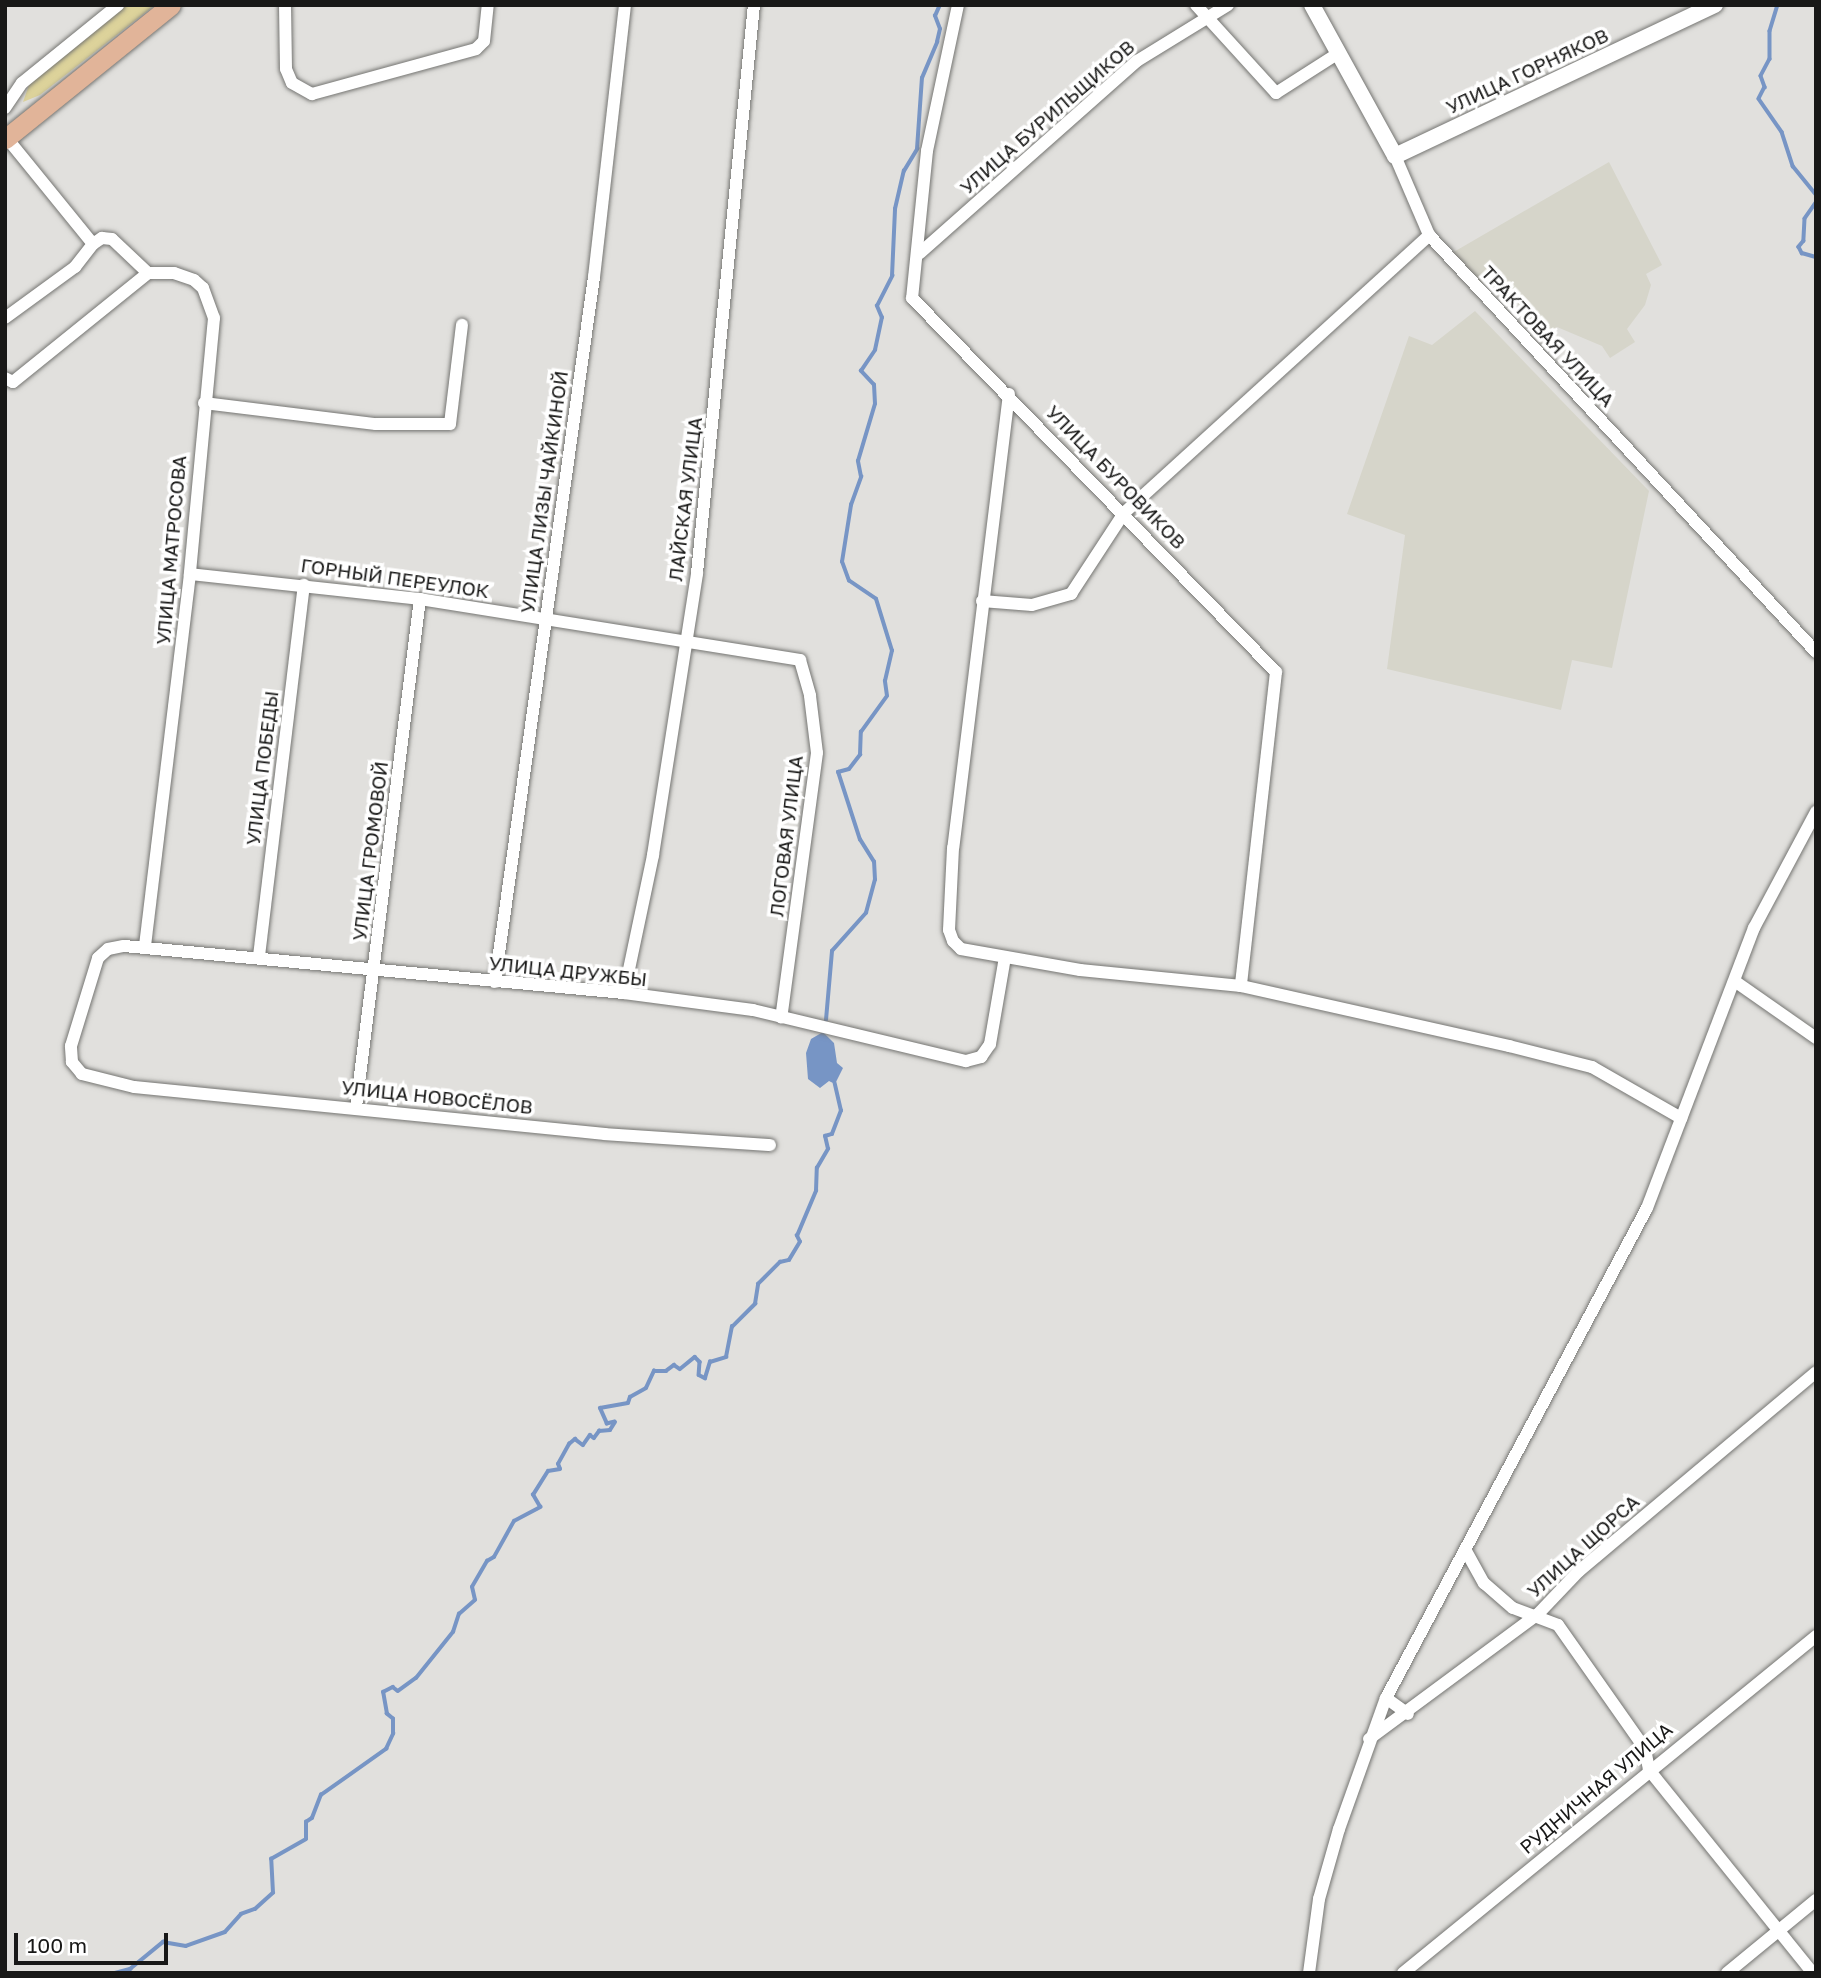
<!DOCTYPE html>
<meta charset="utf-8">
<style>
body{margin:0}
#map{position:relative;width:1821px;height:1978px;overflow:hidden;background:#e1e0dd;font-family:"Golos Text",sans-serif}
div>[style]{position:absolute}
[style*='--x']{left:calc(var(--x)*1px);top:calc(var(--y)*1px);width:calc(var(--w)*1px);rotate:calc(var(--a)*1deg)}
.built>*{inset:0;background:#d6d5ca}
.green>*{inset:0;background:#ddd39b}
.water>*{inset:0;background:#7795c5}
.stream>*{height:3.5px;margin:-1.75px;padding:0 1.75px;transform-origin:1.75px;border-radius:1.75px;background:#7795c5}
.roads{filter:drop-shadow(0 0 2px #757572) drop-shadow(0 0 2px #757572)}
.street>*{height:12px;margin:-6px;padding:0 6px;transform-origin:6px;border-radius:6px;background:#fff}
.secondary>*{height:16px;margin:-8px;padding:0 8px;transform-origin:8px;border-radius:8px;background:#fff}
.primary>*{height:19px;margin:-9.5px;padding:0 9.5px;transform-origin:9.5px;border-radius:9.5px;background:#e1b499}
span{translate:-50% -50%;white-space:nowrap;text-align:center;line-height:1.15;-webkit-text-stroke:7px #fff;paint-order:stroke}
.street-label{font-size:19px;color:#181817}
.frame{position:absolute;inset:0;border:7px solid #181817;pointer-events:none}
.scale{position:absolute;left:14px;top:1933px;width:154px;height:32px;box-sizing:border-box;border:4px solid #181817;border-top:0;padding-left:9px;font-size:21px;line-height:24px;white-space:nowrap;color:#181817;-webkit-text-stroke:5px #fff;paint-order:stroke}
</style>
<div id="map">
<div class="built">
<div style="clip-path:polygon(1609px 162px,1662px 265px,1646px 274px,1651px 285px,1645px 305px,1627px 329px,1635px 342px,1610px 358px,1602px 346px,1557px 327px,1544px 337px,1494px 274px,1480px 285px,1452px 253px)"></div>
<div style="clip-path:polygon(1475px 311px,1649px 491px,1612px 668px,1572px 660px,1561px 710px,1387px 669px,1405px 535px,1347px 514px,1409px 336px,1432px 345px)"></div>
</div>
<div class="green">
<div style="clip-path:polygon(127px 5px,155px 5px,40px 95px,23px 102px,30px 82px)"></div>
</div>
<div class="water">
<div style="clip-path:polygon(823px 1032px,834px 1043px,837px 1063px,843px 1068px,835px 1084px,829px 1081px,820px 1088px,808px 1079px,806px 1053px,811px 1039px)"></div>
</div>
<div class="stream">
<div style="--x:1778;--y:5;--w:27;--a:107"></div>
<div style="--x:1770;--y:31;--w:28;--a:90"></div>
<div style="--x:1770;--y:59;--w:19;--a:118"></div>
<div style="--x:1761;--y:76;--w:12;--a:70"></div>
<div style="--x:1765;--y:87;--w:13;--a:117"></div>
<div style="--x:1759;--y:99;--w:40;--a:55.1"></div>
<div style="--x:1782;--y:132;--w:36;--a:72"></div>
<div style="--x:1793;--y:166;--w:36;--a:51"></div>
<div style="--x:1816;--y:203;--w:19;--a:125"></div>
<div style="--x:1805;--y:219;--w:22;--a:93"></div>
<div style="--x:1804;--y:241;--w:8;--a:130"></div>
<div style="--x:1799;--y:247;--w:7;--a:63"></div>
<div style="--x:1802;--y:253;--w:15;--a:16"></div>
<div style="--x:826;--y:1020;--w:69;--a:-85"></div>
<div style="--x:832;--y:951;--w:51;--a:-48.2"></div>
<div style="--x:866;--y:913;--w:34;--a:-75"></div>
<div style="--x:875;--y:880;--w:18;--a:-93"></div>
<div style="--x:874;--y:862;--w:26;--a:-122"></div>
<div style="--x:860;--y:840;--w:71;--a:-107.9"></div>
<div style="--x:838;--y:772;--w:11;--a:-15"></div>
<div style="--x:849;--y:769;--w:18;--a:-52"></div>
<div style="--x:860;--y:755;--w:23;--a:-88"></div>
<div style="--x:861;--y:732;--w:44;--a:-54.2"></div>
<div style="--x:887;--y:696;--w:15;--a:-98"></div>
<div style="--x:885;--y:681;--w:31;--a:-77"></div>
<div style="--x:892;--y:651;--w:54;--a:-107.1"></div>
<div style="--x:876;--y:599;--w:32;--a:-146"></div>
<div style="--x:849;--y:581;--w:20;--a:-110"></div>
<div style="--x:842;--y:562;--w:58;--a:-81"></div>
<div style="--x:851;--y:505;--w:30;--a:-70"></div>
<div style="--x:861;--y:477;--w:16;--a:-101"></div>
<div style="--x:858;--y:461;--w:59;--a:-73.4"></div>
<div style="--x:875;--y:404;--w:19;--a:-93"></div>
<div style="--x:874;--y:385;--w:19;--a:-133"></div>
<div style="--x:861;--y:371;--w:25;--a:-56"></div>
<div style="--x:875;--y:350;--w:33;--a:-78"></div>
<div style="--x:882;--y:318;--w:13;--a:-113"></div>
<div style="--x:877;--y:306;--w:34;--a:-63"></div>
<div style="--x:892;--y:276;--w:67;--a:-87.4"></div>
<div style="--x:895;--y:209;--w:39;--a:-77"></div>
<div style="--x:904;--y:171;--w:26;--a:-59"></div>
<div style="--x:917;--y:149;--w:71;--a:-86"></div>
<div style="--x:922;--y:78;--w:39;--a:-67"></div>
<div style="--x:937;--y:42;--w:13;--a:-77"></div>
<div style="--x:940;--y:29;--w:14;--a:-111"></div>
<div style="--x:935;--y:16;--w:12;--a:-66"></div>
<div style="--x:115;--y:1973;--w:16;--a:-15"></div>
<div style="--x:130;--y:1969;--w:43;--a:-39.3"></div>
<div style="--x:163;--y:1942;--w:23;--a:10"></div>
<div style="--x:186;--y:1946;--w:41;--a:-19.7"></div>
<div style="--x:225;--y:1932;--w:24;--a:-48"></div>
<div style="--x:241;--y:1914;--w:15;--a:-20"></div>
<div style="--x:255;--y:1909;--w:24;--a:-42"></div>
<div style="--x:273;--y:1893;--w:34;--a:-93"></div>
<div style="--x:271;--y:1859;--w:40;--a:-29.7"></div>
<div style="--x:306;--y:1839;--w:17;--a:-90"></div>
<div style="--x:306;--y:1822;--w:7;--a:-34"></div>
<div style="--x:312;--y:1818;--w:25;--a:-69"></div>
<div style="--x:321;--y:1795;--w:80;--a:-35.3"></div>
<div style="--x:386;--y:1749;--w:17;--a:-65"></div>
<div style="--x:393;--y:1734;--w:15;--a:-90"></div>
<div style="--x:393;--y:1719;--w:8;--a:-140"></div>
<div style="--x:387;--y:1714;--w:22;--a:-100"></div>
<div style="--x:383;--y:1692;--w:11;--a:-27"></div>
<div style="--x:393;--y:1687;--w:6;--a:39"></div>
<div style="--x:398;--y:1691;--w:22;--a:-36"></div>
<div style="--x:416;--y:1678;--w:59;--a:-51.2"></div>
<div style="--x:453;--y:1632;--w:19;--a:-72"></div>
<div style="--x:459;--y:1614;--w:21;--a:-41"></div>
<div style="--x:475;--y:1600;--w:13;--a:-103"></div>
<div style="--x:472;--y:1587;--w:30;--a:-60"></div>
<div style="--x:487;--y:1561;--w:8;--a:-30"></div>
<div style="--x:494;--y:1557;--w:41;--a:-60.9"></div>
<div style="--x:514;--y:1521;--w:30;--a:-28"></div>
<div style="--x:540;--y:1507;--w:14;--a:-120"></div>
<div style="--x:533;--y:1495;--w:28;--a:-58"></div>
<div style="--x:548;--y:1471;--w:12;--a:-9"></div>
<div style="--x:560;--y:1469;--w:5;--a:-112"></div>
<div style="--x:558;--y:1464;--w:23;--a:-61"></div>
<div style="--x:569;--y:1444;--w:8;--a:-40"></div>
<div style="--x:575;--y:1439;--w:10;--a:37"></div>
<div style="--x:583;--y:1445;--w:12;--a:-55"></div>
<div style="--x:590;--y:1435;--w:5;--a:37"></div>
<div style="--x:594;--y:1438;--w:9;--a:-54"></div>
<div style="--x:599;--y:1431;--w:11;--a:-5"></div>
<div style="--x:610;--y:1430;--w:9;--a:-58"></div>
<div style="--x:615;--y:1422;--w:8;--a:166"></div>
<div style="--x:607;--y:1424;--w:17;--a:-114"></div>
<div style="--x:600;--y:1408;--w:28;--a:-10"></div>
<div style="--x:628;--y:1403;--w:6;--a:-72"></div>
<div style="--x:630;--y:1397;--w:18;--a:-29"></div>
<div style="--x:646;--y:1388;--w:19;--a:-65"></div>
<div style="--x:654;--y:1371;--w:12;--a:0"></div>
<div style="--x:666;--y:1371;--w:10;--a:-37"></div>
<div style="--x:674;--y:1365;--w:7;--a:34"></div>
<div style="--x:680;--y:1369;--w:19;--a:-39"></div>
<div style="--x:695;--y:1357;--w:7;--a:45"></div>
<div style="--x:700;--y:1362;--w:13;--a:94"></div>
<div style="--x:699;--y:1375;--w:7;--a:27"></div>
<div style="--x:705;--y:1378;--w:17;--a:-73"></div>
<div style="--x:710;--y:1362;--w:17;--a:-17"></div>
<div style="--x:726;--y:1357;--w:31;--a:-79"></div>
<div style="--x:732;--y:1327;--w:33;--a:-45"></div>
<div style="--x:755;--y:1304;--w:20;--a:-81"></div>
<div style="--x:758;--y:1284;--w:31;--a:-45"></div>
<div style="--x:780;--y:1262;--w:9;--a:-13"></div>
<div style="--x:789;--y:1260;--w:21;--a:-59"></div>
<div style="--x:800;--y:1242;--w:7;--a:-117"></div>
<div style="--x:797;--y:1236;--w:49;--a:-67.1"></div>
<div style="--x:816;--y:1191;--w:23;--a:-88"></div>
<div style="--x:817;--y:1168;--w:22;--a:-60"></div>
<div style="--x:828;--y:1149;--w:13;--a:-103"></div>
<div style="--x:825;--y:1136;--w:7;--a:-16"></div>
<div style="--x:832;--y:1134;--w:25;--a:-69"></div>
<div style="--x:841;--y:1111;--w:28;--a:-103"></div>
</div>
<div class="roads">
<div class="street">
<div style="--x:285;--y:5;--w:64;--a:89.1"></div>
<div style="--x:286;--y:69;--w:15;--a:67"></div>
<div style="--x:292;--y:83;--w:23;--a:29"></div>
<div style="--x:312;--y:94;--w:170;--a:-15.3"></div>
<div style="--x:476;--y:49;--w:11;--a:-45"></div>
<div style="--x:484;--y:41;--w:36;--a:-84"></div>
<div style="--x:958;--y:5;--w:149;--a:102"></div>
<div style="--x:927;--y:151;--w:148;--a:95.8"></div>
<div style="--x:912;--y:298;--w:522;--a:45.78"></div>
<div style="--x:1276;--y:672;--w:316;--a:96.4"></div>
<div style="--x:1196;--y:5;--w:119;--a:47.7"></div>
<div style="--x:1276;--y:93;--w:72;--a:-32.6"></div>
<div style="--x:5;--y:108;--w:30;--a:-56"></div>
<div style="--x:22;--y:83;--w:124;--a:-39.1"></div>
<div style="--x:1395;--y:156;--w:86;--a:66.7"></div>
<div style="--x:1429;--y:235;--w:569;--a:47.14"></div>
<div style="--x:93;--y:244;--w:11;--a:-34"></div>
<div style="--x:102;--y:238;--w:10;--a:6"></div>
<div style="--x:112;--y:239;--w:50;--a:43.4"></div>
<div style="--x:148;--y:273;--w:26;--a:0"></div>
<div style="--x:174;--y:273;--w:21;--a:19"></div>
<div style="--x:194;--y:280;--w:12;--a:42"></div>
<div style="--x:203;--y:288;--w:32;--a:70"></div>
<div style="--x:214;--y:318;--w:257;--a:95.4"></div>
<div style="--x:190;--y:574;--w:376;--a:96.9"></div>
<div style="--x:920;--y:253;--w:290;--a:-41.5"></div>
<div style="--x:1137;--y:61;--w:107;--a:-31.6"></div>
<div style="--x:5;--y:318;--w:87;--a:-36.1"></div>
<div style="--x:75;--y:267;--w:29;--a:-52"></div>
<div style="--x:93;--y:244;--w:136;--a:-129.1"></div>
<div style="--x:5;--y:378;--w:9;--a:27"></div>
<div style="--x:13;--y:382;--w:174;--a:-38.9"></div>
<div style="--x:1009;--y:394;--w:457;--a:97"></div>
<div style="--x:953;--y:848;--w:82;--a:92.8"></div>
<div style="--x:949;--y:930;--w:12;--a:70"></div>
<div style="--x:953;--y:941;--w:11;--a:45"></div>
<div style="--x:961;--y:949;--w:121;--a:10"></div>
<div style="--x:1080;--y:970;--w:162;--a:5.7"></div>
<div style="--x:1241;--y:986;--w:275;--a:12.6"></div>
<div style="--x:1509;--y:1046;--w:86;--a:14.2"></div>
<div style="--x:1592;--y:1067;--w:103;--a:29.8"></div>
<div style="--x:204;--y:403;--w:173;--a:7"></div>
<div style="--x:376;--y:424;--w:74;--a:0"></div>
<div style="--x:450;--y:424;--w:100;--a:-83.1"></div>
<div style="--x:190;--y:574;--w:231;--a:6.2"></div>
<div style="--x:420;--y:599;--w:385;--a:9.1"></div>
<div style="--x:800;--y:660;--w:37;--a:74"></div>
<div style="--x:810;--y:696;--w:57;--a:83"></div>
<div style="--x:817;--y:753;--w:267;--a:97.7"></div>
<div style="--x:982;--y:601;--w:50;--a:4.6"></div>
<div style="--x:1032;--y:605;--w:41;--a:-15.8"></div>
<div style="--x:1071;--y:594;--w:97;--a:-56.8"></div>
<div style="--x:1124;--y:513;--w:413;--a:-42.3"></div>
<div style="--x:259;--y:956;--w:374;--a:-83.1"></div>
<div style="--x:495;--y:982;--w:712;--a:-82.01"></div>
<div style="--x:594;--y:277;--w:274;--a:-83.5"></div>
<div style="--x:1736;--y:982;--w:98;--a:35"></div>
<div style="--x:624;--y:993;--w:141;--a:-78.1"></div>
<div style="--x:653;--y:855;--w:285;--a:-81.1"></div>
<div style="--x:697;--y:573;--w:571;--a:-84.27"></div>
<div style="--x:356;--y:1107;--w:512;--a:-82.82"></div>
<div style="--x:770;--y:1145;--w:165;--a:-176.2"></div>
<div style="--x:605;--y:1134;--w:473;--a:-174.3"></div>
<div style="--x:134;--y:1087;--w:54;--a:-166"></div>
<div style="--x:82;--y:1074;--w:16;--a:-130"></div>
<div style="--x:72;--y:1062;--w:16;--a:-94"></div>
<div style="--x:71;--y:1046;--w:92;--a:-72.9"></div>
<div style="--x:98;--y:958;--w:13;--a:-42"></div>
<div style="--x:108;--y:949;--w:16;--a:-11"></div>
<div style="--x:124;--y:946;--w:502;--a:5.37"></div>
<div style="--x:624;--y:993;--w:130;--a:7.5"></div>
<div style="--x:753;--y:1010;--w:219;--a:13.5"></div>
<div style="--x:966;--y:1061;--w:16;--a:-15"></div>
<div style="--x:981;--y:1057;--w:16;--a:-55"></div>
<div style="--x:990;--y:1044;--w:88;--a:-80.2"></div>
<div style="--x:1466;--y:1551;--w:37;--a:61"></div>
<div style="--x:1484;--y:1583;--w:38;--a:41"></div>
<div style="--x:1513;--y:1608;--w:48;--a:20.7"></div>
<div style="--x:1558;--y:1625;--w:151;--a:54.9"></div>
<div style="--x:1645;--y:1749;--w:21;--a:79"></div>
<div style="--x:1649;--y:1770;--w:261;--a:51.1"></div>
<div style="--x:1386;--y:1698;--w:27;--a:36"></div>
<div style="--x:1369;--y:1739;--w:210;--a:-36.5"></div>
<div style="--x:1538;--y:1614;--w:59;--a:-46.4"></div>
<div style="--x:1579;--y:1571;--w:309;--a:-40"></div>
<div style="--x:1309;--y:1973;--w:75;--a:-82.3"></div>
<div style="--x:1319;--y:1899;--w:73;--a:-74.1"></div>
<div style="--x:1339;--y:1829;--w:139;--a:-70.3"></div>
<div style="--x:1386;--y:1698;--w:555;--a:-61.96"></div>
<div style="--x:1647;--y:1208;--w:300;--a:-69.1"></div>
<div style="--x:1754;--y:928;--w:132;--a:-61.9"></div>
<div style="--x:1403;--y:1973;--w:533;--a:-39.21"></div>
<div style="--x:1727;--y:1973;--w:115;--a:-39.4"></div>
</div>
<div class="secondary">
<div style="--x:1312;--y:5;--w:172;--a:61.2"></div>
<div style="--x:1395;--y:156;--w:354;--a:-25.3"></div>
</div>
<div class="primary">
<div style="--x:5;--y:139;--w:213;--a:-38.9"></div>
</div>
</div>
<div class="street-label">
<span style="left:1527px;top:71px;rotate:-25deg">УЛИЦА ГОРНЯКОВ</span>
<span style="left:1047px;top:117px;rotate:-41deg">УЛИЦА БУРИЛЬЩИКОВ</span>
<span style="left:1548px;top:336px;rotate:47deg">ТРАКТОВАЯ УЛИЦА</span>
<span style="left:1116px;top:477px;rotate:46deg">УЛИЦА БУРОВИКОВ</span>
<span style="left:544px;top:492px;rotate:-82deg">УЛИЦА ЛИЗЫ ЧАЙКИНОЙ</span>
<span style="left:685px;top:499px;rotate:-83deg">ЛАЙСКАЯ УЛИЦА</span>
<span style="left:171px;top:550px;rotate:-85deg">УЛИЦА МАТРОСОВА</span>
<span style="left:395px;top:578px;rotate:8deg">ГОРНЫЙ ПЕРЕУЛОК</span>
<span style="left:262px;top:768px;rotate:-83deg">УЛИЦА ПОБЕДЫ</span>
<span style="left:786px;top:836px;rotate:-83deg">ЛОГОВАЯ УЛИЦА</span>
<span style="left:370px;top:851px;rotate:-83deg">УЛИЦА ГРОМОВОЙ</span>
<span style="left:568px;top:971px;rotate:6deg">УЛИЦА ДРУЖБЫ</span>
<span style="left:437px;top:1097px;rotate:6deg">УЛИЦА НОВОСЁЛОВ</span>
<span style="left:1583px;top:1546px;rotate:-42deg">УЛИЦА ЩОРСА</span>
<span style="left:1596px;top:1788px;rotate:-40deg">РУДНИЧНАЯ УЛИЦА</span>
</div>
<div class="frame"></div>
<div class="scale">100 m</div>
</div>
